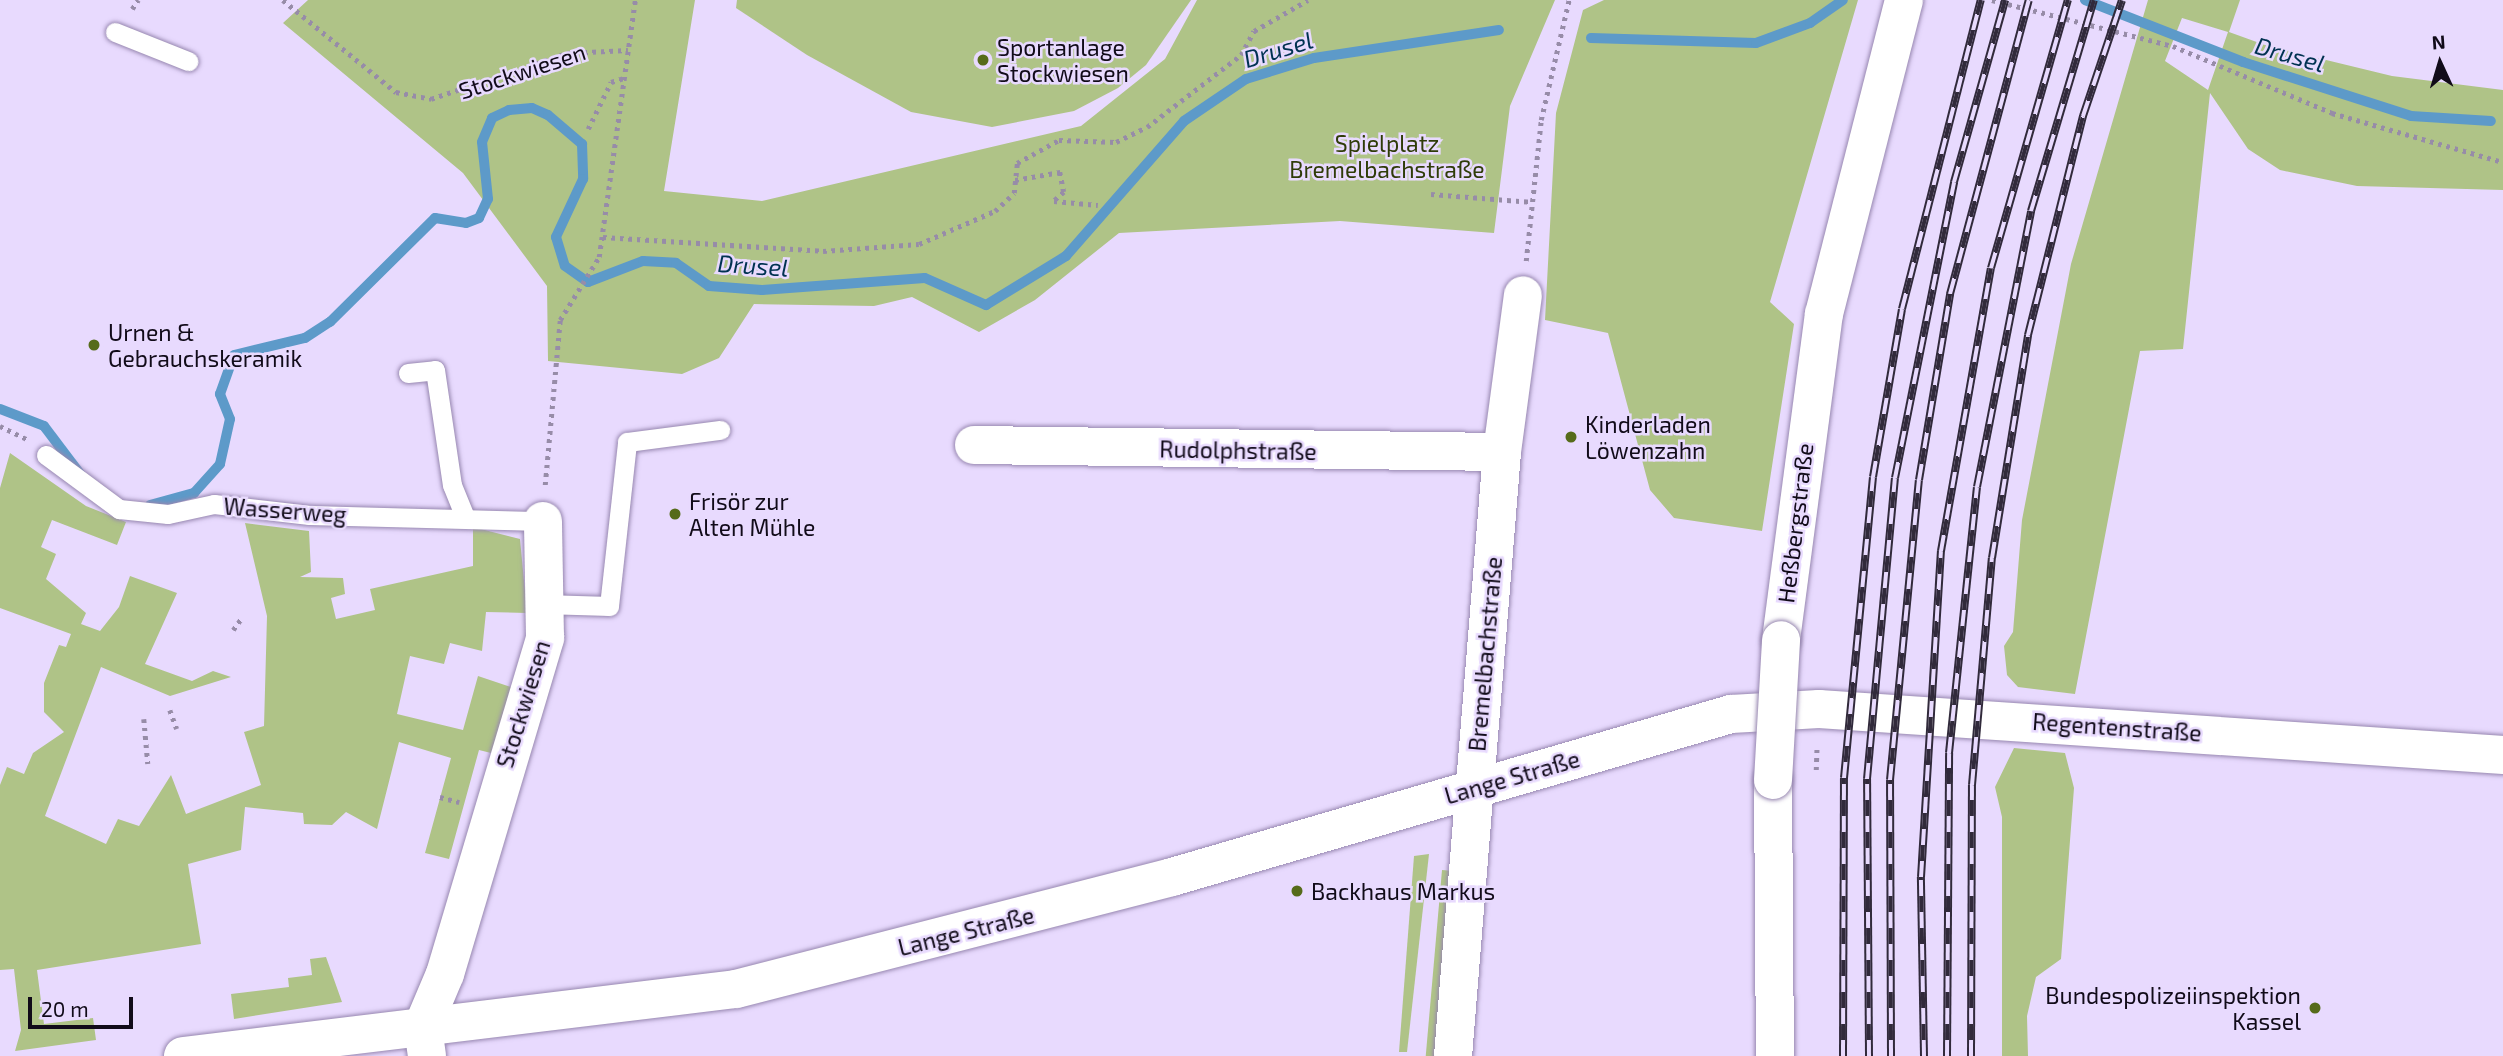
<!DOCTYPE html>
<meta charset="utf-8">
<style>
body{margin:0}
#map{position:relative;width:2503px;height:1056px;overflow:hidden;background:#e8dafe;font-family:"Exo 2",sans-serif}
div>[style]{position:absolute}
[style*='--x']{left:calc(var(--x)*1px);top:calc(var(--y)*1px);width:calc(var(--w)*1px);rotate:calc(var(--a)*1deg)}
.green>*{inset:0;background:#afc387;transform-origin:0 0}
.stream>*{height:10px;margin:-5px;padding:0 5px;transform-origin:5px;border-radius:5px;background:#5d9ac9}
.path>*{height:4.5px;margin-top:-2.25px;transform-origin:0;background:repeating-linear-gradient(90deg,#978ca8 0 3.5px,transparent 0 8.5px)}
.roads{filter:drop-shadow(0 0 2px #9787b0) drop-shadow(0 0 2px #9787b0)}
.lane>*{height:19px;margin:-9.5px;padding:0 9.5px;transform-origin:9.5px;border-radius:9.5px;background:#fff}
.street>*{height:38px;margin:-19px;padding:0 19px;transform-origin:19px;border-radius:19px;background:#fff}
.secondary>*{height:38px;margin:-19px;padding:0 19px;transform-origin:19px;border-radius:19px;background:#fff}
.rail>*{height:8px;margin-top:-4px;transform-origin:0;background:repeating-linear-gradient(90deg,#e8dafe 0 16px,#312a3b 0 32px);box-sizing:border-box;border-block:2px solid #312a3b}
.bridges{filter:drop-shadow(0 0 2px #9787b0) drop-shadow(0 0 2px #9787b0)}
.secondary-bridge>*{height:38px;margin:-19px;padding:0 19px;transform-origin:19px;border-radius:19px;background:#fff}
.dots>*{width:19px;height:19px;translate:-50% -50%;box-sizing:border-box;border:4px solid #e8dafe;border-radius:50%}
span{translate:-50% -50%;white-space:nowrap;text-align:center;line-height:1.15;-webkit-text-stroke:5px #e8dafe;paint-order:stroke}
.poi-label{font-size:23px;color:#110b19}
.left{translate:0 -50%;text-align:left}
.right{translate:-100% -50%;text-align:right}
.street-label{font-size:23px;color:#110b19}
.park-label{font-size:23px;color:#2f3c08}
.water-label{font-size:24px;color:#003251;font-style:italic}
.north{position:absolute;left:2405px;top:28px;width:70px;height:70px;-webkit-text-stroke:5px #e8dafe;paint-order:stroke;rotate:356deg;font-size:19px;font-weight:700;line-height:28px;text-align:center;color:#110b19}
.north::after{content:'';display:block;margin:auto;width:24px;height:32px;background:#110b19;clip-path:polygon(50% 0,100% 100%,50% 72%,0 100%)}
.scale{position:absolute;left:28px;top:997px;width:105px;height:32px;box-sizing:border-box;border:4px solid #110b19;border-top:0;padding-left:9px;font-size:21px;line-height:24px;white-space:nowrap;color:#110b19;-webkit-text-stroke:5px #e8dafe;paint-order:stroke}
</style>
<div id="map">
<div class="green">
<div style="clip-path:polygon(308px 0,695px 0,664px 191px,762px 201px,1081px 126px,1165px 59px,1197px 0,1555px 0,1510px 106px,1494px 233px,1340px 221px,1119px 233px,1035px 300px,979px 332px,912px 297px,874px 306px,754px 304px,719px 358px,682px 374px,548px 361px,547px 286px,463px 173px,283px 23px)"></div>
<div style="clip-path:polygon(737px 0,1191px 0,1146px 65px,1118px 88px,1074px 111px,992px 127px,911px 112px,807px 55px,736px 8px)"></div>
<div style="clip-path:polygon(1604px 0,1858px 0,1770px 302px,1794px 324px,1762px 531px,1674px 518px,1650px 490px,1608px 333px,1545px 320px,1556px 113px,1583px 10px)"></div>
<div style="clip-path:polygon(evenodd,2148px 0,2240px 0,2229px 32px,2265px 45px,2392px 76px,2503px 90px,2503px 190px,2357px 186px,2280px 170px,2248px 149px,2210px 93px,2183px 349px,2140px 351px,2075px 694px,2018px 687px,2007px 675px,2004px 646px,2013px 632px,2022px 520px,2071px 264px,2148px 0,2182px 18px,2228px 32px,2208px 90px,2165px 61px,2182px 18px)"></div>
<div style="clip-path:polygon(10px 453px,86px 506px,126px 522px,117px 545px,52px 520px,41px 547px,56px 554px,46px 579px,86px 613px,81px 624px,100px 631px,119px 607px,130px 576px,177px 593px,145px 664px,192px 681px,213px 671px,231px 677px,170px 696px,101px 667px,45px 816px,106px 844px,118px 819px,139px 826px,171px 775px,186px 814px,261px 785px,244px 732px,264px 726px,267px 616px,245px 523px,309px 531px,311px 572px,300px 577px,343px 578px,345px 594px,331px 598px,336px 619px,375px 610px,370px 589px,473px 566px,473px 527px,520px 539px,527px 613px,486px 612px,482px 651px,450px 643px,444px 664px,410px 656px,397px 714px,463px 730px,478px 676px,517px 689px,491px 753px,479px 750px,449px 859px,425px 853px,451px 758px,399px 742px,377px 829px,346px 812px,332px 825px,304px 824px,303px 813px,245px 807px,241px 850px,188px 864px,201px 944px,37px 970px,44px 1024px,93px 1018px,96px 1040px,15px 1051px,21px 1030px,14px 969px,0 970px,0 785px,7px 767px,24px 774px,33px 753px,64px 732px,44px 712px,44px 683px,59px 645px,66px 647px,71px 634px,0 608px,0 488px)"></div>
<div style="clip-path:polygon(2014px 748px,2065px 753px,2074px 788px,2061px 959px,2036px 977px,2027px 1016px,2028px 1056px,2002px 1056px,2002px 817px,1995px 787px)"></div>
<div style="clip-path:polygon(1429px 854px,1407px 1052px,1399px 1052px,1414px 856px)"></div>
<div style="left:1442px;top:870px;width:12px;height:187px;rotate:5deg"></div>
<div style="clip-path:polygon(326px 957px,342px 1002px,234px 1019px,231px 994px,289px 987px,288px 978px,312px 975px,310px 959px)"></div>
</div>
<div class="stream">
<div style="--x:2085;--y:0;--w:170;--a:21.4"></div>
<div style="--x:2243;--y:62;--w:176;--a:17.8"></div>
<div style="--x:2411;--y:116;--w:80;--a:3.6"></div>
<div style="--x:1591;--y:38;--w:165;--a:1.7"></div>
<div style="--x:1756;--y:43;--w:58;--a:-20.3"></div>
<div style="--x:1810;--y:23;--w:40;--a:-34.9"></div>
<div style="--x:0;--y:409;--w:47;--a:21.1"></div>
<div style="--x:44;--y:426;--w:61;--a:52.9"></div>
<div style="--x:150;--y:505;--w:46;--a:-15.3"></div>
<div style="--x:194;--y:493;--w:39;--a:-48"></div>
<div style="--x:220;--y:464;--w:46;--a:-77.5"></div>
<div style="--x:230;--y:419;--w:27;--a:-112"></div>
<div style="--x:220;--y:394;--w:41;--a:-70.3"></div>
<div style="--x:234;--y:355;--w:73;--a:-13.5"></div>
<div style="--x:305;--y:338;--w:30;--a:-33"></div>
<div style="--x:330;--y:322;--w:148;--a:-44.7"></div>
<div style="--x:435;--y:218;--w:31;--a:9"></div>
<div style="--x:466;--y:223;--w:14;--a:-21"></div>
<div style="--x:479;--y:218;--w:21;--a:-65"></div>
<div style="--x:488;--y:199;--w:57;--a:-96"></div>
<div style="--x:482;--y:142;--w:26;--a:-67"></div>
<div style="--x:492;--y:118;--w:19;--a:-25"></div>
<div style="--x:509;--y:110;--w:23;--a:-5"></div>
<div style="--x:532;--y:108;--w:17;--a:24"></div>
<div style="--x:548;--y:115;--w:45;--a:40.5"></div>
<div style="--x:582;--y:144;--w:35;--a:88"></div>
<div style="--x:583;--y:179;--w:64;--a:115"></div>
<div style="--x:556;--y:237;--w:30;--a:73"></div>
<div style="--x:565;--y:266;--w:28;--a:35"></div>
<div style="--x:588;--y:282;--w:59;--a:-20.9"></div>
<div style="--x:643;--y:261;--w:33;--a:3"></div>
<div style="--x:676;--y:263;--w:40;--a:34.9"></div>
<div style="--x:709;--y:286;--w:53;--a:4.3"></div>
<div style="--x:762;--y:290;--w:163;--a:-4.2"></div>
<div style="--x:925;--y:278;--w:67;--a:23.9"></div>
<div style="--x:986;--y:305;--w:94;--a:-31.5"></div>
<div style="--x:1066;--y:256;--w:179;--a:-48.8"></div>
<div style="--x:1184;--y:121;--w:75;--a:-34.1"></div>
<div style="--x:1246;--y:79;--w:71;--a:-17.2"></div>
<div style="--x:1314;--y:58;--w:187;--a:-8.6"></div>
</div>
<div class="path">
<div style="--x:283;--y:0;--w:146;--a:39.2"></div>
<div style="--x:396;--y:92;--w:36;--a:11"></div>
<div style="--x:431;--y:99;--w:144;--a:-18.7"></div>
<div style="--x:567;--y:53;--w:61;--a:-2.8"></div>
<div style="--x:1992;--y:0;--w:187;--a:14.3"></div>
<div style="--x:2173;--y:46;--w:173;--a:22.8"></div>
<div style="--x:2332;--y:113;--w:178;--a:16"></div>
<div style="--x:132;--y:9;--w:11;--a:-56"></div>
<div style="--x:588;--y:129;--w:52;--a:-63.9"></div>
<div style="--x:611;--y:82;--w:14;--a:-17"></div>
<div style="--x:1015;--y:180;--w:46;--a:-10.1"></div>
<div style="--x:1060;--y:172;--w:20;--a:79"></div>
<div style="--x:1064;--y:192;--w:13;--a:138"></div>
<div style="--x:1054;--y:201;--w:44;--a:5.2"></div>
<div style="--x:1431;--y:194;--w:102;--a:4.5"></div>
<div style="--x:603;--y:237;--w:220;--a:3.6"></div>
<div style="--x:823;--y:251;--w:96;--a:-4.2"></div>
<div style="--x:919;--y:244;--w:83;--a:-23.5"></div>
<div style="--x:995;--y:211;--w:26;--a:-43"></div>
<div style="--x:1014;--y:193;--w:30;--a:-84"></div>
<div style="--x:1017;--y:163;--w:48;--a:-28.7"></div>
<div style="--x:1059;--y:140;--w:57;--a:2"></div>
<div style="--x:1116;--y:142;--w:34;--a:-26"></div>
<div style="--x:1147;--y:127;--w:118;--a:-37.5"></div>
<div style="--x:1241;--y:55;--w:27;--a:-62"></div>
<div style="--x:1254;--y:31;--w:62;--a:-29.9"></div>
<div style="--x:1526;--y:261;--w:142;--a:-83.9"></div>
<div style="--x:1541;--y:120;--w:123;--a:-76.9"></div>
<div style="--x:0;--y:426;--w:30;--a:26"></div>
<div style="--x:545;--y:485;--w:166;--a:-84.8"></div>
<div style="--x:560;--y:320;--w:74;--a:-58.2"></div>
<div style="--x:599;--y:257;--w:260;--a:-82"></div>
<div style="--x:233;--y:630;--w:14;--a:-54"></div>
<div style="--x:170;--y:710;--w:20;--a:70"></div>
<div style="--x:144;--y:719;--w:45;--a:84.9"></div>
<div style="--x:1816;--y:770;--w:25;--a:-88"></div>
<div style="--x:440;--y:797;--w:20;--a:15"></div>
</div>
<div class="roads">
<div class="lane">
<div style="--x:115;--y:32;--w:79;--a:21.7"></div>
<div style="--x:408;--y:373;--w:27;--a:-6"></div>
<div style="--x:435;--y:370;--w:116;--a:81.6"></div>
<div style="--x:452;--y:485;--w:32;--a:68"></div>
<div style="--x:46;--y:455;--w:91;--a:36.5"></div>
<div style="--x:119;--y:509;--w:49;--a:5.8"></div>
<div style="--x:168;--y:514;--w:47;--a:-12.3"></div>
<div style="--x:214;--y:504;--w:96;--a:6.6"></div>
<div style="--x:309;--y:515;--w:234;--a:1.5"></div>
<div style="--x:544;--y:604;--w:65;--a:1.8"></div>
<div style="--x:609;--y:606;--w:165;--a:-83.7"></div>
<div style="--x:627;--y:442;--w:94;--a:-7.4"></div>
</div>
<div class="street">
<div style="--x:974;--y:445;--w:528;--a:0.76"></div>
<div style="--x:183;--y:1056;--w:557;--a:-6.91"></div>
<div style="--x:736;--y:989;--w:450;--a:-14.4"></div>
<div style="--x:1172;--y:877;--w:582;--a:-16.26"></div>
<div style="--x:1731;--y:714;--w:88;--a:-3.3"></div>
<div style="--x:1819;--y:709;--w:686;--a:3.85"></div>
<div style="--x:427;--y:1056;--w:30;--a:-98"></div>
<div style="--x:423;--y:1026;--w:56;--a:-67.1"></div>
<div style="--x:445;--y:974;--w:351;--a:-73.4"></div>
<div style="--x:545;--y:638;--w:117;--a:-91"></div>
<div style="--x:1453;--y:1056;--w:606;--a:-85.36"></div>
<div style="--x:1502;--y:452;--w:158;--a:-82.4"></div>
</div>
<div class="secondary">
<div style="--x:1781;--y:640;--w:329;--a:-82.5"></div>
<div style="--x:1824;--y:314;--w:324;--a:-75.7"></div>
<div style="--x:1773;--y:780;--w:276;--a:89.6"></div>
</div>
</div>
<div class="rail">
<div style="--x:1843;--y:1056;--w:278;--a:-89.8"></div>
<div style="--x:1844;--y:778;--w:302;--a:-84.5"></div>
<div style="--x:1873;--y:477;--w:170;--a:-80.2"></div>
<div style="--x:1902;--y:309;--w:319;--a:-75.7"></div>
<div style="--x:1869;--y:1056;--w:277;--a:-90.4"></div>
<div style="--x:1867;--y:779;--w:302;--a:-84.7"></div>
<div style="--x:1895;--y:478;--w:302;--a:-78.7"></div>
<div style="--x:1954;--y:182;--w:189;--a:-74.3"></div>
<div style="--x:1891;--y:1056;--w:276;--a:-90.2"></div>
<div style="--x:1890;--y:780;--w:301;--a:-84.5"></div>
<div style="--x:1919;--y:480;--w:189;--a:-80.5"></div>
<div style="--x:1950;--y:294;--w:304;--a:-75"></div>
<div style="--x:1924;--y:1056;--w:179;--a:-91"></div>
<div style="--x:1921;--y:877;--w:327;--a:-86.5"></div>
<div style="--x:1941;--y:551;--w:287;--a:-80"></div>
<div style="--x:1991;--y:268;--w:279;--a:-74"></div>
<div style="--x:1947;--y:1056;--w:303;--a:-89.6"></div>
<div style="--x:1949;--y:753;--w:267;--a:-84"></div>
<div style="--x:1977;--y:487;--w:281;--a:-78.9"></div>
<div style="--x:2031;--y:211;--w:220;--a:-73.4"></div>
<div style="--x:1971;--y:1056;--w:271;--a:-89.8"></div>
<div style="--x:1972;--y:785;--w:228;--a:-85"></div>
<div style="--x:1992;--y:558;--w:226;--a:-80.8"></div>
<div style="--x:2028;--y:335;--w:226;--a:-75.9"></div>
<div style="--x:2083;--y:116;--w:122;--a:-71.4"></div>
</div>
<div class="bridges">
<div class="secondary-bridge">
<div style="--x:1773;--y:780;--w:140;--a:-86.7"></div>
</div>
</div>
<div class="dots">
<div style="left:983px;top:60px;background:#566b1a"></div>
<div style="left:94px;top:345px;background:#566b1a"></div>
<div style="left:1571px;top:437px;background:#566b1a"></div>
<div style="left:675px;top:514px;background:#566b1a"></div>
<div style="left:1297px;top:891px;background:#566b1a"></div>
<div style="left:2315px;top:1008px;background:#566b1a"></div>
</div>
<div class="poi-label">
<span class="left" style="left:997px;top:60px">Sportanlage<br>Stockwiesen</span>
<span class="left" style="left:108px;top:345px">Urnen &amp;<br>Gebrauchskeramik</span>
<span class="left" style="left:1585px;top:437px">Kinderladen<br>Löwenzahn</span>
<span class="left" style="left:689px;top:514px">Frisör zur<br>Alten Mühle</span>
<span class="left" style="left:1311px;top:891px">Backhaus Markus</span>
<span class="right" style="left:2301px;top:1008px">Bundespolizeiinspektion<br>Kassel</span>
</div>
<div class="street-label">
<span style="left:522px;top:71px;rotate:-18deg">Stockwiesen</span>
<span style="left:1238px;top:450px;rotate:1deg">Rudolphstraße</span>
<span style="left:285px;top:510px;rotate:4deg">Wasserweg</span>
<span style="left:1795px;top:523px;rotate:-83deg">Heßbergstraße</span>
<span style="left:1485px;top:654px;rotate:-85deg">Bremelbachstraße</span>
<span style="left:523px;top:704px;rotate:-73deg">Stockwiesen</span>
<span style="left:2117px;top:727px;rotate:4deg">Regentenstraße</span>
<span style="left:1512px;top:777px;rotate:-16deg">Lange Straße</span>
<span style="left:966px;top:931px;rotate:-14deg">Lange Straße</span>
</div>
<div class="park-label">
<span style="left:1387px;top:156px">Spielplatz<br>Bremelbachstraße</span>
</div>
<div class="water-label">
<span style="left:1278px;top:49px;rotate:-17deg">Drusel</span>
<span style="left:2290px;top:54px;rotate:16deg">Drusel</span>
<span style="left:753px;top:265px;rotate:4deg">Drusel</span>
</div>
<div class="north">N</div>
<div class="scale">20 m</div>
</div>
